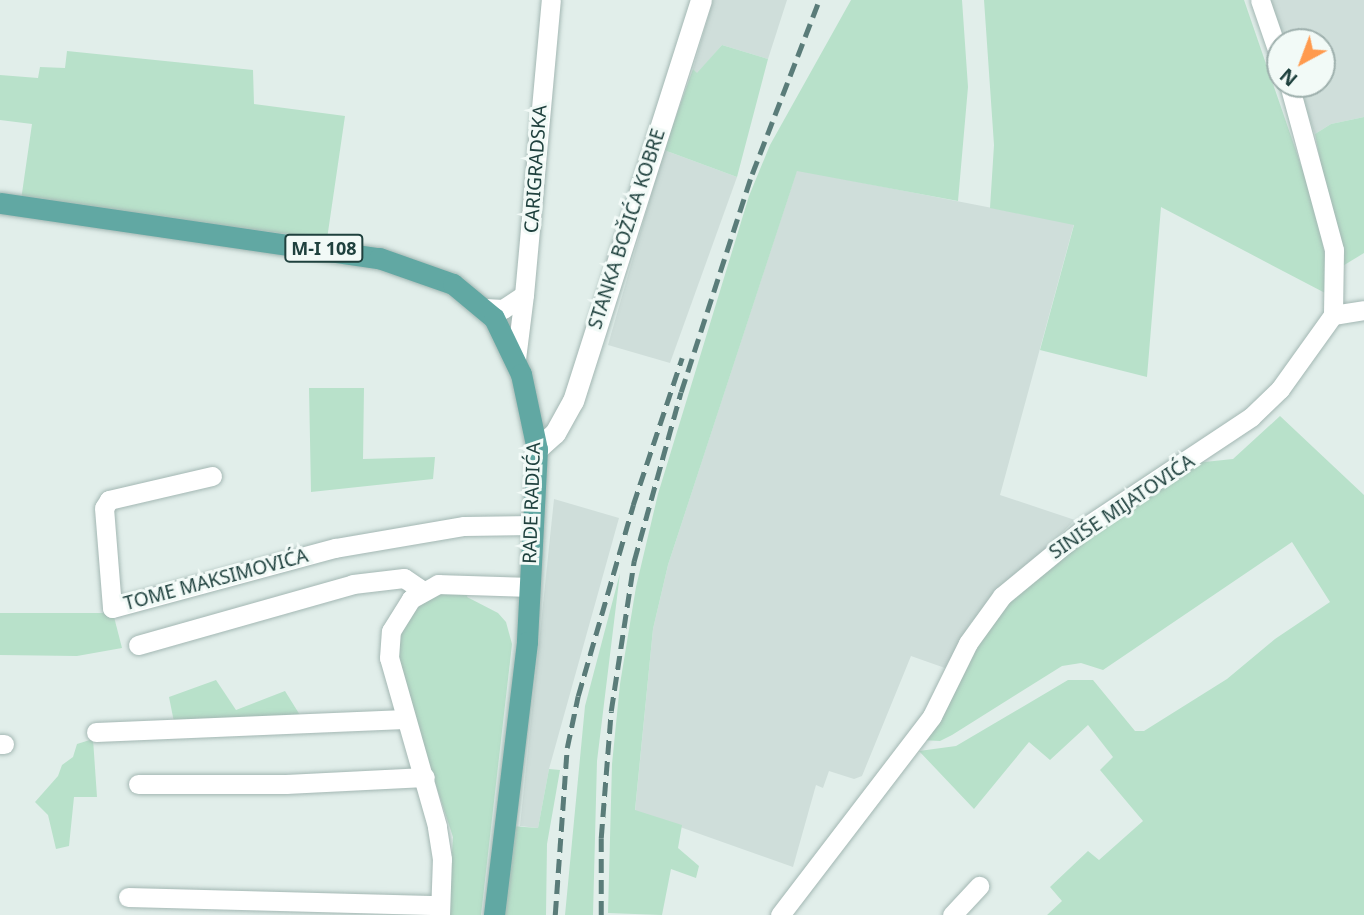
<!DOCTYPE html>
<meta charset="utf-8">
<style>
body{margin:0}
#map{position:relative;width:1364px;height:915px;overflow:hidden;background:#e1eeea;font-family:"Noto Sans",sans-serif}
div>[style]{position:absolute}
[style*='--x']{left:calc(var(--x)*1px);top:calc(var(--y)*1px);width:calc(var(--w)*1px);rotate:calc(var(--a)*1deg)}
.built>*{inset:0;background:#cfdeda}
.green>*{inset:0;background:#b8e1ca}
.roads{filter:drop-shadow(0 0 2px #a3b7b3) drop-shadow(0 0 2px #a3b7b3)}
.minor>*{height:19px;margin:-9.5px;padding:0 9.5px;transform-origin:9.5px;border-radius:9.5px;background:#fff}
.tertiary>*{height:21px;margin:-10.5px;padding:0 10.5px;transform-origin:10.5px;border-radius:10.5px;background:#fff}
.primary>*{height:21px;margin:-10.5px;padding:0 10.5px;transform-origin:10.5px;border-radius:10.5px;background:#61a8a3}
.rail>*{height:4.5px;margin-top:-2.25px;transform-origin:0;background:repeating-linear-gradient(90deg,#5a7c79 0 14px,transparent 0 21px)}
span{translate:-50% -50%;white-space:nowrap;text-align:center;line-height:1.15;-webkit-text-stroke:6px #f2faf7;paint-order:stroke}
.shield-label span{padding:2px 5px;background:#f2faf7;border:2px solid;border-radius:5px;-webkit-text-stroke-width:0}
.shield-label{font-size:18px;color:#1f413e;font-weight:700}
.street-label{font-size:19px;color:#1f413e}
.north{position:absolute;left:1266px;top:28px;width:70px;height:70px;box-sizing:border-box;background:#f2faf7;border:2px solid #9eb0ad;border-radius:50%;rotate:221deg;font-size:19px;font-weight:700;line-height:28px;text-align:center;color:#1f413e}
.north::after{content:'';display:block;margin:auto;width:24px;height:32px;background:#ff9a4e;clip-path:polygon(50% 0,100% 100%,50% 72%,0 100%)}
</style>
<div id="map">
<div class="built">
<div style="clip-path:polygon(713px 0,787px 0,768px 59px,722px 45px,697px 74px,693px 69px)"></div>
<div style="clip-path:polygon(1270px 0,1364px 0,1364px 117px,1331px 124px,1315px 134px,1297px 84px,1322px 84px,1322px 42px,1282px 42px)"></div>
<div style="clip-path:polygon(664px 150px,737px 177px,670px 363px,608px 345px)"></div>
<div style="clip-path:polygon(797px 170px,1074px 224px,1000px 495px,1075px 520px,971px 622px,945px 668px,911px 656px,862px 776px,854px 779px,829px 771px,823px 788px,816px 785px,793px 867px,635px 811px,653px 629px,668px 565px)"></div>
<div style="clip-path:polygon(554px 499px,619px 518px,549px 769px,538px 828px,520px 826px)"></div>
</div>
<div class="green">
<div style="clip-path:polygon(851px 0,962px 0,968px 87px,958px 201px,797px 171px,668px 565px,653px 629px,635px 810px,682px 825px,678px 848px,699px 866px,696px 878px,671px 869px,662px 915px,608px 913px,612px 764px,620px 684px,636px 587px,658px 494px,749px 196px,770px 145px)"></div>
<div style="clip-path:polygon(984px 0,1244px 0,1313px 200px,1325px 255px,1327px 294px,1161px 207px,1147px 377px,1040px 350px,1074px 225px,990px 208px,994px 145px)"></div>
<div style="clip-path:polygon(722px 45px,768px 59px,737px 177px,664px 150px,693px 69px,697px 73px)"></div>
<div style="clip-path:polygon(67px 51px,253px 70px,254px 104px,345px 116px,327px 239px,21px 200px,32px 124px,0 120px,0 75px,38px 78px,40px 67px,65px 68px)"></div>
<div style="clip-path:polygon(1364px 117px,1364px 253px,1341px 267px,1315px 134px,1331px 124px)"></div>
<div style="clip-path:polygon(309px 388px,364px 388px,363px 459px,435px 457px,433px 479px,311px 492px)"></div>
<div style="clip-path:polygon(1280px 416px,1364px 495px,1364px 915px,1047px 915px,1062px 901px,1050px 887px,1088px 851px,1099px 860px,1143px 821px,1100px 770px,1113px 757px,1088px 725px,1050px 760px,1029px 742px,974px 809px,919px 751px,956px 746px,1068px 680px,1093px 680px,1135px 731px,1144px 731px,1227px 679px,1275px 639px,1330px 602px,1292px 542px,1103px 670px,1081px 663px,1062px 666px,952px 735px,940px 741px,920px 740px,1002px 605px,1093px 527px,1195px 463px,1233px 459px)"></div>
<div style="clip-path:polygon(620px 573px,597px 761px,593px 915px,565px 915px,585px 706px)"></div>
<div style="clip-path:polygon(455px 591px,468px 592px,467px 597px,498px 613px,506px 622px,512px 644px,481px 915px,448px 915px,453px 837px,407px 697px,397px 648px,410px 610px,437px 594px)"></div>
<div style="clip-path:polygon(0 613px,113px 613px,122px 648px,77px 656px,0 655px)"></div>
<div style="clip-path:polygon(216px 680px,236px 710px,285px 691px,303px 720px,175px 727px,169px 697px)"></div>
<div style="clip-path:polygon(93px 739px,97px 797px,74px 797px,69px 846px,56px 849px,48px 815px,35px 802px,58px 776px,62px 765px,73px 757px,77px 744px)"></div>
<div style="clip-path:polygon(549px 769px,560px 770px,547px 844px,546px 915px,501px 915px,511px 826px,538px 828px)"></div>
</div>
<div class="roads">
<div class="minor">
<div style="--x:1260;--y:0;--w:61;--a:71"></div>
<div style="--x:1289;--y:84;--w:172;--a:74.8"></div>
<div style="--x:1334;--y:250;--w:65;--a:90.9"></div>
<div style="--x:485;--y:308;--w:18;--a:3"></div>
<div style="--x:503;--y:309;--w:25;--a:-34"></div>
<div style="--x:524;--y:295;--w:296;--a:-84.8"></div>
<div style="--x:516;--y:359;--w:64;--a:-82.9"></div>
<div style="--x:212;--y:476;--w:106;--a:166.9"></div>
<div style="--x:109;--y:500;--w:9;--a:122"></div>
<div style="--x:104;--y:508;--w:100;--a:85.4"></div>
<div style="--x:112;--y:608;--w:231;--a:-15.1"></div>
<div style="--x:335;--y:548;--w:131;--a:-9.7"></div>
<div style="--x:464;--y:526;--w:69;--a:-0.8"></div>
<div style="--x:138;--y:645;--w:223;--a:-15.8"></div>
<div style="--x:353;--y:584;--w:51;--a:-6.7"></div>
<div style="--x:404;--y:578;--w:22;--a:34"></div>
<div style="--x:96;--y:732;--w:309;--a:-2.4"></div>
<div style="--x:0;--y:744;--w:4;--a:0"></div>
<div style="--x:138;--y:784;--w:148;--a:0"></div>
<div style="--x:286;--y:784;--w:139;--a:-2.9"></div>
<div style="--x:128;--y:897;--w:312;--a:1.5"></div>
<div style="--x:440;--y:915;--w:56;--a:-88"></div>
<div style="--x:442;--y:859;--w:33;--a:-99"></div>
<div style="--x:437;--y:826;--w:175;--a:-105.9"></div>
<div style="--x:389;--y:658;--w:27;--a:-86"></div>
<div style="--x:391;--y:631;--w:38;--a:-58"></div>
<div style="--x:411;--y:599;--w:31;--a:-29"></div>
<div style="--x:438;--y:584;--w:91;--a:1.9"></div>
<div style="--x:780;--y:915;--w:250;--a:-52.6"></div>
<div style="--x:932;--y:716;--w:81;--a:-63.7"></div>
<div style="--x:968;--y:643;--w:58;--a:-54.1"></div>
<div style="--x:1002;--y:596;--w:110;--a:-39.5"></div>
<div style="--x:1087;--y:526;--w:197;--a:-33.6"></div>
<div style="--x:1251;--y:417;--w:40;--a:-44"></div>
<div style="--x:1280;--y:389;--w:91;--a:-54.4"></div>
<div style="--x:1333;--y:315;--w:31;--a:-9"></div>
<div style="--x:952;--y:915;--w:40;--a:-47"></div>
</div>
<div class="tertiary">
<div style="--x:537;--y:449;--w:24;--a:-42"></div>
<div style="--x:555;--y:433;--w:37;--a:-61"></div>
<div style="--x:573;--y:401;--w:421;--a:-72.3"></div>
</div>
<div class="primary">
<div style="--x:0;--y:203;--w:383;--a:8.3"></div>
<div style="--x:379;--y:258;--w:78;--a:19.4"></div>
<div style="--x:453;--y:284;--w:53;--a:39.7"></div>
<div style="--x:494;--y:318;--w:62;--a:64.3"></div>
<div style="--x:521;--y:374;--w:77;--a:78"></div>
<div style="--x:537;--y:449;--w:193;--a:93"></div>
<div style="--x:527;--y:642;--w:275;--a:96.9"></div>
</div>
</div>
<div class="rail">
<div style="--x:555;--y:915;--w:167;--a:-85.9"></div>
<div style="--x:567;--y:748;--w:53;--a:-78.1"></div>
<div style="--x:578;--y:696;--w:199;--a:-73.9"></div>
<div style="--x:633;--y:505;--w:155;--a:-71.6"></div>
<div style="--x:601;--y:915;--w:77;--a:-90"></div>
<div style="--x:601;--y:838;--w:127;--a:-85.5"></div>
<div style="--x:611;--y:711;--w:152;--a:-81.3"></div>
<div style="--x:634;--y:561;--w:175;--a:-74.5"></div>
<div style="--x:681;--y:392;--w:229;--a:-72"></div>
<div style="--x:752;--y:174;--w:186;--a:-68.9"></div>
</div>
<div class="shield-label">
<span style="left:324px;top:248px">M-I 108</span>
</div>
<div class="street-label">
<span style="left:536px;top:169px;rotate:-86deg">CARIGRADSKA</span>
<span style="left:627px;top:229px;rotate:-72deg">STANKA BOŽIĆA KOBRE</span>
<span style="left:532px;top:503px;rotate:-88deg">RADE RADIĆA</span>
<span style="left:1122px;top:507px;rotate:-34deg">SINIŠE MIJATOVIĆA</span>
<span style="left:216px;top:580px;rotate:-15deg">TOME MAKSIMOVIĆA</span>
</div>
<div class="north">N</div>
</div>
